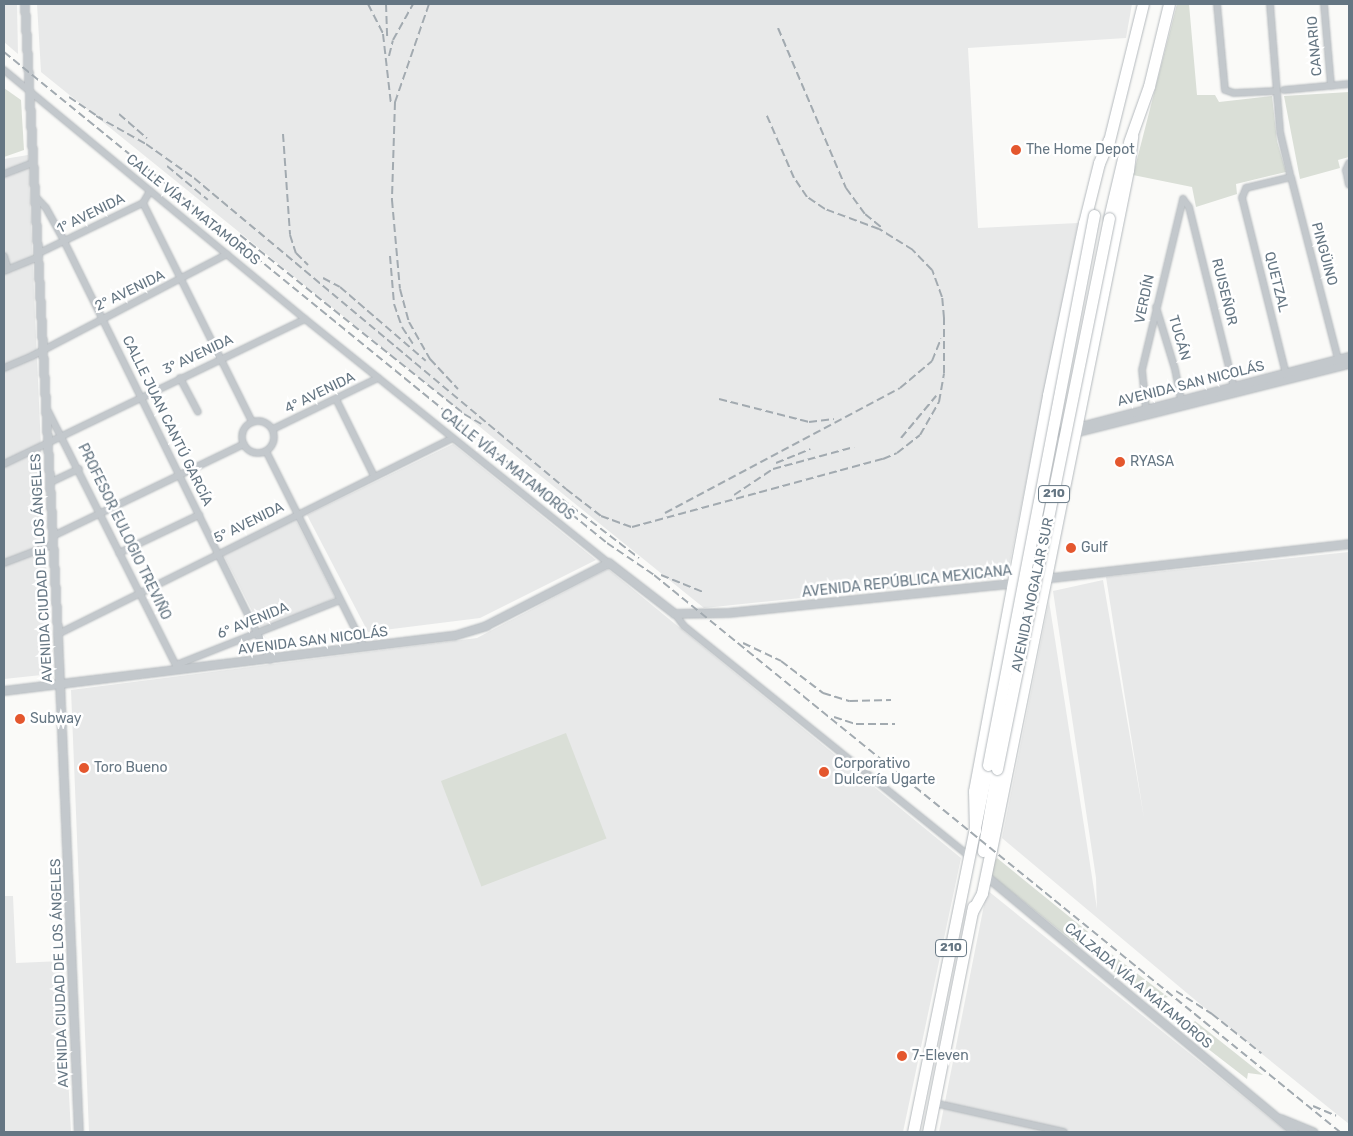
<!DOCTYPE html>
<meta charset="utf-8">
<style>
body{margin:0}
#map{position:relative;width:1353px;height:1136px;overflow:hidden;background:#fafaf8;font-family:Rubik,sans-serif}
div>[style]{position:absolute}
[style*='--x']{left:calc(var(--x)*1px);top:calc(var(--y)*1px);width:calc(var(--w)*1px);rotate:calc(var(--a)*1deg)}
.built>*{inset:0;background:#e8e9e9;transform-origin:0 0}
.green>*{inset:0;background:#dadfd7;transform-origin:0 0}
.roads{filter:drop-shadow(0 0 1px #b4b9bd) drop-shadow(0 0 1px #b4b9bd)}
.minor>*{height:6px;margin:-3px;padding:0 3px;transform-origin:3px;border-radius:3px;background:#c3c8cc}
.minor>.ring{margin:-3px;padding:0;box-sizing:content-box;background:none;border:6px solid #c3c8cc;border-radius:50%}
.tertiary>*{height:8px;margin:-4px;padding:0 4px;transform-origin:4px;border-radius:4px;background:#c3c8cc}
.trunk>*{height:11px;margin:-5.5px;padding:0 5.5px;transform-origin:5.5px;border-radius:5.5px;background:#fff}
.rail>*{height:2px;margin-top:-1px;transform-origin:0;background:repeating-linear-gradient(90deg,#a2aab0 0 8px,transparent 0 12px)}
.bridges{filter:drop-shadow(0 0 1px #b4b9bd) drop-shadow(0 0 1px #b4b9bd)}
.trunk-bridge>*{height:11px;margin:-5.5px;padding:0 5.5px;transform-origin:5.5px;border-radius:5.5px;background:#fff}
.dots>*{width:14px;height:14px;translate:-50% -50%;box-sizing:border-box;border:2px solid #fff;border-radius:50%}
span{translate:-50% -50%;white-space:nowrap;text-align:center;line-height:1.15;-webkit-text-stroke:5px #fff;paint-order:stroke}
.shield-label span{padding:1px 4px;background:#fff;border:1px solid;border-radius:4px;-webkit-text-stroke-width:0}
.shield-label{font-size:12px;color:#657683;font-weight:700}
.street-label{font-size:14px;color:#657683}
.poi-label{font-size:14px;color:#657683}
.left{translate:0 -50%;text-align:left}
.frame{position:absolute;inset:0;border:5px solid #657683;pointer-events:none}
</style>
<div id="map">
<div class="built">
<div style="clip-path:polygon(4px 4px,17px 4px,18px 54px,4px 42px)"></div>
<div style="clip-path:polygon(37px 4px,1132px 4px,1126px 38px,968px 48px,978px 228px,1078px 223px,1007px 577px,704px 608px,41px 72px)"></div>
<div style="clip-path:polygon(28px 155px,51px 674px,4px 679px,4px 159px)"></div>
<div style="clip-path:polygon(453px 444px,596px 560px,480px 618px,368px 632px,307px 515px)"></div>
<div style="left:295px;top:519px;width:88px;height:80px;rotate:63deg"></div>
<div style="clip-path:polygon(1349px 552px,1349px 1124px,1200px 1004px,1002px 838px,1049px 601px,1097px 909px,1096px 878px,1053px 591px,1103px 580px,1144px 818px,1106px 577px)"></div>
<div style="clip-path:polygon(608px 569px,961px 858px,903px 1132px,89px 1132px,71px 690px,477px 638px)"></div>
<div style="clip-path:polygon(987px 890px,1287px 1132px,939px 1132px)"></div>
<div style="clip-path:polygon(4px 896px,13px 896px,16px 963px,62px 961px,71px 1132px,4px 1132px)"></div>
</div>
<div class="green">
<div style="clip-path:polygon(1177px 4px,1189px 4px,1197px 95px,1215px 95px,1219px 102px,1272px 96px,1277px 141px,1286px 172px,1236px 184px,1237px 194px,1196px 207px,1192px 187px,1133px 175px)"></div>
<div style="clip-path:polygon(4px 88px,21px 100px,24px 150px,4px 157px)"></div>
<div style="clip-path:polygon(1349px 92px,1349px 157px,1338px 160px,1340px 168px,1300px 179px,1284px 96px)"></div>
<div style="left:566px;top:733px;width:113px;height:134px;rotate:69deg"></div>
<div style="left:997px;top:858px;width:117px;height:17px;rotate:39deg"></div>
<div style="clip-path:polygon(1093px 940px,1168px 997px,1150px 1001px,1086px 949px)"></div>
<div style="clip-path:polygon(1195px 1021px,1263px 1075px,1248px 1073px,1247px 1079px,1185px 1031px)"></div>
</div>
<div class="roads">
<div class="minor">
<div style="--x:1217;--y:4;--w:86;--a:84.7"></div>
<div style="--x:1225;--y:90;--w:9;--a:18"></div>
<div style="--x:1234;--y:93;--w:42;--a:-2.7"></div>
<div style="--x:1270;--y:4;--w:128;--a:85.5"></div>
<div style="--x:1280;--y:132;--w:43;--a:76.6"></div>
<div style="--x:1324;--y:4;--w:82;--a:85.1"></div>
<div style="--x:4;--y:70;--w:391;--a:39.6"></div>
<div style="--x:305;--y:319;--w:390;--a:38.8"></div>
<div style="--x:1284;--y:90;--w:65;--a:-5.3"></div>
<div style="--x:1349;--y:163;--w:8;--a:113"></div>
<div style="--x:1346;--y:170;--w:15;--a:79"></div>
<div style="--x:4;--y:174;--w:31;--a:-21"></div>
<div style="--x:35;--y:196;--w:16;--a:47"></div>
<div style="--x:46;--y:208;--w:38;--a:61"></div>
<div style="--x:64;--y:241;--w:467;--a:63.8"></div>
<div style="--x:143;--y:203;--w:245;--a:63.5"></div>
<div style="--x:39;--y:253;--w:115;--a:-25.7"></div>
<div style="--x:143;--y:203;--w:14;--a:-60"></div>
<div style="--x:4;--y:256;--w:14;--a:73"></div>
<div style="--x:4;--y:271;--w:38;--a:-22"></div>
<div style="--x:1156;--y:307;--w:65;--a:73"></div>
<div style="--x:1175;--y:369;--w:37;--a:79"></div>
<div style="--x:4;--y:368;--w:30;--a:-23"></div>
<div style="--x:32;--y:356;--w:220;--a:-27.6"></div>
<div style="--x:180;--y:378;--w:38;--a:62"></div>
<div style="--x:1287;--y:378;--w:186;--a:-104"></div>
<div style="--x:1242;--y:198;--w:11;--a:-68"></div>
<div style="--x:1246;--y:188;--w:46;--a:-13.7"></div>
<div style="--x:1291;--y:177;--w:192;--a:75.5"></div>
<div style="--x:336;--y:399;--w:86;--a:63.7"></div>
<div style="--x:46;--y:407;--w:293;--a:63.3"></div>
<div style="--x:1146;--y:408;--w:38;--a:-96"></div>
<div style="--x:1142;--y:370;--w:176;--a:-76.5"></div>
<div style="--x:1183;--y:199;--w:10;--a:53"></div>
<div style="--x:1189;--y:207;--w:190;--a:76"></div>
<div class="ring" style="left:242px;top:421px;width:26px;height:26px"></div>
<div style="--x:273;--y:429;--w:117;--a:-25.9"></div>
<div style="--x:266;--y:451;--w:219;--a:63.4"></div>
<div style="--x:4;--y:464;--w:334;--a:-25.7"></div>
<div style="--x:51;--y:482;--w:31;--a:-25"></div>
<div style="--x:53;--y:536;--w:212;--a:-25.7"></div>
<div style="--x:119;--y:553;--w:89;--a:-25.4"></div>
<div style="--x:4;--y:563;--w:53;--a:-20.8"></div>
<div style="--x:675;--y:614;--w:15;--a:53"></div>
<div style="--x:684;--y:626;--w:366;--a:38.9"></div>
<div style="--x:58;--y:634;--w:440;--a:-26.4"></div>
<div style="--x:176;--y:665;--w:176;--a:-21.6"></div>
<div style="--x:934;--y:1103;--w:133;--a:12.6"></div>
</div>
<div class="tertiary">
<div style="--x:25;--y:4;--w:631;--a:87"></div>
<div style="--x:58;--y:634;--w:498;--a:87.6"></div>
<div style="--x:1074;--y:433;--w:284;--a:-14.1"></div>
<div style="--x:1049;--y:435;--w:310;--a:-14.6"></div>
<div style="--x:1043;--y:579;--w:308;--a:-6.5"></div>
<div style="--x:4;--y:691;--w:453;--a:-7"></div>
<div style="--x:454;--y:636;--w:34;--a:-17"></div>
<div style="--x:486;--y:626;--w:138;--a:-27.1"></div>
<div style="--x:609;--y:563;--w:83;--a:37.7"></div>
<div style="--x:675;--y:614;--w:54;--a:-1.1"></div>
<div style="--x:729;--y:613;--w:290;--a:-5.9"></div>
<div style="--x:986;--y:876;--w:400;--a:39.7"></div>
<div style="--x:1281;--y:1119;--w:35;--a:22"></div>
</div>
<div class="trunk">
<div style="--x:1129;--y:142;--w:59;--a:-70.3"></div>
<div style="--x:1149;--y:86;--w:84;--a:-76.3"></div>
<div style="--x:1108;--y:145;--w:145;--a:-76.1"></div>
<div style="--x:1109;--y:218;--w:61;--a:-76.7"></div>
<div style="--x:975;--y:831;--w:40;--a:-91.4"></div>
<div style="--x:974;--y:791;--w:403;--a:-79.4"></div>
<div style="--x:1048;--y:395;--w:176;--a:-78.2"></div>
<div style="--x:1084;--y:223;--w:62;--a:-76"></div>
<div style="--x:1099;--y:163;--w:25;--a:-67"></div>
<div style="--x:983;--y:851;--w:83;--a:-80.3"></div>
<div style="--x:972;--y:912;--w:21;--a:-62"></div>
<div style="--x:982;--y:893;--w:44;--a:-78.2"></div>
<div style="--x:991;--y:850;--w:694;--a:-78.61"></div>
<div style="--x:1128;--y:170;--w:35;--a:-83"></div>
<div style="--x:913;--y:1132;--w:375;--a:-78.5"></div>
<div style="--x:928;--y:1132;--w:230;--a:-78.7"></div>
</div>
</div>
<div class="rail">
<div style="--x:368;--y:4;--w:34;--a:63"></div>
<div style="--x:383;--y:34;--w:70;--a:83.5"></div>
<div style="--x:386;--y:4;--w:32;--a:88"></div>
<div style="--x:429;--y:4;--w:104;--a:109.1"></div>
<div style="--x:395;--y:102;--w:98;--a:91.8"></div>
<div style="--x:392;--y:200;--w:89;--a:84.9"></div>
<div style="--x:400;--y:289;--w:34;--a:75"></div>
<div style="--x:409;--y:322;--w:43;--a:60.4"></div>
<div style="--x:430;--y:359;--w:41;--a:47"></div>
<div style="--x:778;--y:28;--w:174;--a:67"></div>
<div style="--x:846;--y:188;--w:32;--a:54"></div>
<div style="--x:865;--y:214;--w:21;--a:39"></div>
<div style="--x:4;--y:52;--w:778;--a:39.15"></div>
<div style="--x:607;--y:543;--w:57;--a:34.2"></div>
<div style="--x:654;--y:575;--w:884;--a:39.07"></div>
<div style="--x:389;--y:56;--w:16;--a:-76"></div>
<div style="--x:393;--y:40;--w:41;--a:-60.9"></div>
<div style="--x:69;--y:97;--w:40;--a:34"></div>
<div style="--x:119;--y:114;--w:37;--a:41"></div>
<div style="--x:96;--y:116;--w:57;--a:29.2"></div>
<div style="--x:146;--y:144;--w:59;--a:35.3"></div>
<div style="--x:194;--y:178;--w:485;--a:39.9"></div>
<div style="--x:566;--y:489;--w:44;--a:37.6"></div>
<div style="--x:601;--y:516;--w:33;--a:20"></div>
<div style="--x:632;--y:527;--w:260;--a:-15.2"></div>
<div style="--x:883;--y:459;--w:15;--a:-23"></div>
<div style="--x:897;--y:453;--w:29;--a:-38"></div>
<div style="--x:920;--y:435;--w:38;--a:-60"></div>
<div style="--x:939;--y:402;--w:29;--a:-80"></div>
<div style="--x:944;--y:373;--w:55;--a:-90"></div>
<div style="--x:944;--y:318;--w:21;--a:-95"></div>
<div style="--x:942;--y:297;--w:29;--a:-110"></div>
<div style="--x:932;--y:270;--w:28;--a:-134"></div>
<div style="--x:913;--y:250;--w:40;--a:-148"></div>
<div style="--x:879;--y:229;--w:58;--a:-159.7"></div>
<div style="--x:825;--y:209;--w:22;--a:-146"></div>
<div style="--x:807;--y:197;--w:23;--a:-124"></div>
<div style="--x:794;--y:178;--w:68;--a:-113.5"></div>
<div style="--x:283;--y:134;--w:101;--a:86"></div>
<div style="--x:290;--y:235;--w:19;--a:72"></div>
<div style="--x:296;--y:253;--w:17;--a:45"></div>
<div style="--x:167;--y:166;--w:53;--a:39.7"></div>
<div style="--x:240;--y:235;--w:287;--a:38.6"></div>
<div style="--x:464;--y:414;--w:20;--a:30"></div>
<div style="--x:390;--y:256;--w:48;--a:85.2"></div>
<div style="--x:394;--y:304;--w:24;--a:71"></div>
<div style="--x:402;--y:327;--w:20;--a:57"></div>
<div style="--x:323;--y:278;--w:19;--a:28"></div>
<div style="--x:340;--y:287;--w:113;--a:40.7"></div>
<div style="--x:719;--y:399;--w:93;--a:14.3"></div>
<div style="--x:809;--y:422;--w:25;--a:-7"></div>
<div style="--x:901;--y:438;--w:55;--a:-50.2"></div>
<div style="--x:776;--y:463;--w:37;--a:-22"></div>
<div style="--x:734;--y:495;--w:47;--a:-33.7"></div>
<div style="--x:773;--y:469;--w:84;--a:-15.2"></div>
<div style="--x:562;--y:499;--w:97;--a:37.5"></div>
<div style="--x:665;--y:513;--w:266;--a:-28"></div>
<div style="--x:900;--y:388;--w:42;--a:-40.2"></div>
<div style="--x:932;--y:361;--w:24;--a:-68"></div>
<div style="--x:661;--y:575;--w:45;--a:22"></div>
<div style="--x:743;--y:643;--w:42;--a:25.3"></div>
<div style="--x:781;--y:661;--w:53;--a:37.3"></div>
<div style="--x:823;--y:693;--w:28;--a:17"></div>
<div style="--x:850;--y:701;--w:41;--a:-1.4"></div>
<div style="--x:834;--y:717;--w:23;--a:18"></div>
<div style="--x:856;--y:724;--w:39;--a:0"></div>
<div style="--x:1176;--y:991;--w:43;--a:32.6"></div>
<div style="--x:1212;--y:1014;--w:63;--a:38.5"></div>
<div style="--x:1313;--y:1106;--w:25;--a:23"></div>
</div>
<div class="bridges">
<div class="trunk-bridge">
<div style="--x:988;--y:765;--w:560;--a:-79.09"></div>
<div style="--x:997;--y:769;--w:562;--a:-78.51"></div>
</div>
</div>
<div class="dots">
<div style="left:1016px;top:150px;background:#e4572e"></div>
<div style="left:1120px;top:462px;background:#e4572e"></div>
<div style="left:1071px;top:548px;background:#e4572e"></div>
<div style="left:20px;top:719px;background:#e4572e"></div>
<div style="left:84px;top:768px;background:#e4572e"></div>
<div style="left:824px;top:772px;background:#e4572e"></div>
<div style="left:902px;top:1056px;background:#e4572e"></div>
</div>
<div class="shield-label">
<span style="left:1054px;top:494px">210</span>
<span style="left:951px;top:948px">210</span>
</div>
<div class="street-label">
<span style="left:1315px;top:46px;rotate:-95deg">CANARIO</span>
<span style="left:193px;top:210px;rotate:39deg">CALLE VÍA A MATAMOROS</span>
<span style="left:91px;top:214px;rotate:-26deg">1° AVENIDA</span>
<span style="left:1324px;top:254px;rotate:75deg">PINGÜINO</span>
<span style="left:1276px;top:282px;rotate:76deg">QUETZAL</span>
<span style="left:130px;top:291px;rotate:-26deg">2° AVENIDA</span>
<span style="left:1224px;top:292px;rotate:76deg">RUISEÑOR</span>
<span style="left:1145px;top:299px;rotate:-78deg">VERDÍN</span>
<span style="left:1179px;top:338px;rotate:74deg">TUCÁN</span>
<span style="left:198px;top:355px;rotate:-25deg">3° AVENIDA</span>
<span style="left:1191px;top:384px;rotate:-14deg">AVENIDA SAN NICOLÁS</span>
<span style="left:320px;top:393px;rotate:-26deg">4° AVENIDA</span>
<span style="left:167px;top:421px;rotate:64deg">CALLE JUAN CANTÚ GARCÍA</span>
<span style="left:507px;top:465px;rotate:39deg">CALLE VÍA A MATAMOROS</span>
<span style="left:249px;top:523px;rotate:-26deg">5° AVENIDA</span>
<span style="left:124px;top:532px;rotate:64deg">PROFESOR EULOGIO TREVIÑO</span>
<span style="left:42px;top:568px;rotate:-93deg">AVENIDA CIUDAD DE LOS ÁNGELES</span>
<span style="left:907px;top:582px;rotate:-6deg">AVENIDA REPÚBLICA MEXICANA</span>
<span style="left:1033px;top:595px;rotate:-78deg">AVENIDA NOGALAR SUR</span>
<span style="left:253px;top:621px;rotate:-22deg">6° AVENIDA</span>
<span style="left:313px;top:641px;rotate:-7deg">AVENIDA SAN NICOLÁS</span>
<span style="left:60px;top:973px;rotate:-92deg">AVENIDA CIUDAD DE LOS ÁNGELES</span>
<span style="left:1138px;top:986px;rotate:40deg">CALZADA VÍA A MATAMOROS</span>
</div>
<div class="poi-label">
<span class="left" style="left:1026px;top:150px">The Home Depot</span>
<span class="left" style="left:1130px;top:462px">RYASA</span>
<span class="left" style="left:1081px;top:548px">Gulf</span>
<span class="left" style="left:30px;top:719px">Subway</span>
<span class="left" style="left:834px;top:772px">Corporativo<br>Dulcería Ugarte</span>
<span class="left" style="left:94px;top:768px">Toro Bueno</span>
<span class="left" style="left:912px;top:1056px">7-Eleven</span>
</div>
<div class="frame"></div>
</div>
